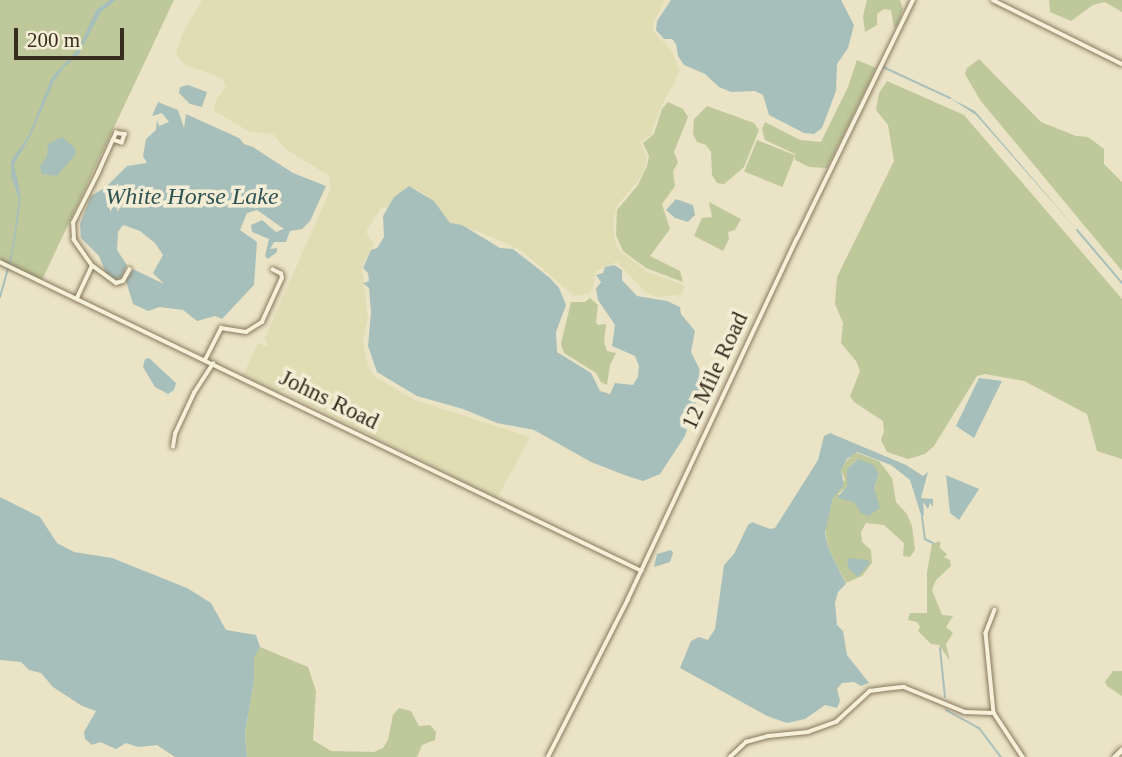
<!DOCTYPE html>
<style>
body{margin:0}
#map{position:relative;width:1122px;height:757px;overflow:hidden;background:#ebe3c6;font-family:"Times New Roman",serif}
div>[style]{position:absolute}
[style*='--x']{left:calc(var(--x)*1px);top:calc(var(--y)*1px);width:calc(var(--w)*1px);rotate:calc(var(--a)*1deg)}
.farmland>*{inset:0;background:#e0ddb4}
.green>*{inset:0;background:#bec89a;transform-origin:0 0}
.water>*{inset:0;background:#a7bfba}
.stream>*{height:2px;margin:-1px;padding:0 1px;transform-origin:1px;border-radius:1px;background:#a7bfba}
.roads{filter:drop-shadow(0 0 2px #85765d) drop-shadow(0 0 2px #85765d)}
.street>*{height:3.5px;margin:-1.75px;padding:0 1.75px;transform-origin:1.75px;border-radius:1.75px;background:#f6f0d8}
.secondary>*{height:5px;margin:-2.5px;padding:0 2.5px;transform-origin:2.5px;border-radius:2.5px;background:#f6f0d8}
span{translate:-50% -50%;white-space:nowrap;text-align:center;line-height:1.15;-webkit-text-stroke:7px #f3edd5;paint-order:stroke}
.street-label{font-size:23px;color:#362d1f}
.water-label{font-size:24px;color:#305355;font-style:italic}
.scale{position:absolute;left:14px;top:28px;width:110px;height:32px;box-sizing:border-box;border:4px solid #362d1f;border-top:0;padding-left:9px;font-size:21px;line-height:24px;white-space:nowrap;color:#362d1f;-webkit-text-stroke:5px #f3edd5;paint-order:stroke}
</style>
<div id="map">
<div class="farmland">
<div style="clip-path:polygon(202px 0,665px 0,654px 21px,653px 31px,672px 51px,680px 71px,660px 109px,651px 135px,640px 142px,647px 157px,644px 173px,617px 206px,613px 222px,616px 245px,621px 252px,648px 272px,682px 284px,685px 287px,681px 295px,657px 297px,645px 292px,617px 262px,596px 271px,592px 290px,588px 294px,574px 296px,522px 251px,480px 232px,450px 223px,434px 201px,417px 189px,406px 187px,388px 207px,381px 208px,366px 232px,374px 244px,362px 266px,368px 318px,363px 342px,368px 366px,374px 376px,415px 400px,530px 437px,497px 498px,292px 396px,286px 389px,278px 392px,243px 375px,258px 343px,268px 346px,265px 338px,331px 188px,329px 176px,286px 149px,273px 134px,250px 132px,214px 111px,216px 100px,226px 86px,222px 78px,185px 65px,176px 54px,183px 32px)"></div>
</div>
<div class="green">
<div style="clip-path:polygon(0 0,174px 0,42px 280px,0 260px)"></div>
<div style="clip-path:polygon(867px 0,900px 0,903px 9px,898px 24px,894px 28px,891px 10px,884px 9px,877px 14px,877px 25px,865px 32px,863px 16px)"></div>
<div style="clip-path:polygon(1049px 0,1122px 0,1122px 12px,1105px 2px,1093px 5px,1071px 21px,1050px 12px)"></div>
<div style="clip-path:polygon(979px 59px,1041px 122px,1076px 136px,1088px 137px,1104px 149px,1104px 164px,1122px 182px,1122px 271px,980px 100px,965px 74px,967px 68px)"></div>
<div style="clip-path:polygon(857px 60px,876px 68px,827px 168px,809px 167px,795px 160px,795px 154px,765px 140px,762px 129px,765px 122px,800px 140px,821px 142px,848px 87px)"></div>
<div style="clip-path:polygon(887px 81px,964px 115px,1122px 299px,1122px 459px,1097px 451px,1087px 414px,1024px 381px,985px 374px,977px 376px,934px 446px,925px 454px,908px 459px,887px 452px,881px 440px,884px 431px,883px 421px,854px 402px,850px 396px,860px 371px,856px 361px,841px 343px,843px 323px,835px 304px,836px 289px,837px 277px,894px 161px,888px 125px,876px 110px,879px 93px)"></div>
<div style="clip-path:polygon(668px 102px,683px 109px,688px 117px,674px 152px,678px 163px,673px 171px,675px 186px,662px 204px,670px 229px,650px 256px,680px 271px,683px 282px,646px 268px,623px 251px,616px 235px,617px 210px,638px 185px,647px 166px,649px 156px,643px 143px,654px 134px,662px 109px)"></div>
<div style="clip-path:polygon(707px 106px,754px 123px,759px 130px,744px 167px,724px 184px,717px 183px,712px 175px,711px 152px,706px 145px,697px 142px,693px 134px,694px 119px)"></div>
<div style="left:757px;top:140px;width:41px;height:34px;rotate:22deg"></div>
<div style="clip-path:polygon(709px 202px,741px 219px,735px 230px,728px 232px,729px 239px,723px 251px,694px 236px,702px 218px,712px 217px)"></div>
<div style="clip-path:polygon(590px 298px,598px 305px,596px 322px,598px 325px,606px 324px,604px 342px,607px 351px,616px 353px,610px 365px,607px 385px,601px 382px,596px 373px,564px 353px,561px 344px,571px 302px,585px 302px)"></div>
<div style="clip-path:polygon(evenodd,855px 452px,879px 461px,892px 478px,896px 502px,907px 514px,912px 526px,915px 550px,910px 557px,903px 556px,904px 543px,884px 525px,866px 523px,861px 532px,862px 542px,871px 550px,872px 563px,862px 576px,846px 583px,828px 547px,825px 528px,833px 498px,845px 480px,841px 470px,844px 464px,855px 452px,858px 459px,879px 474px,874px 488px,875px 495px,861px 512px,854px 502px,838px 494px,847px 487px,847px 469px,858px 459px)"></div>
<div style="clip-path:polygon(940px 541px,940px 548px,947px 554px,944px 557px,950px 560px,951px 566px,936px 580px,932px 590px,942px 615px,953px 616px,946px 627px,953px 633px,946px 644px,950px 661px,939px 645px,931px 644px,918px 631px,920px 627px,917px 622px,908px 620px,910px 613px,927px 613px,927px 572px,932px 544px)"></div>
<div style="clip-path:polygon(260px 647px,308px 667px,316px 691px,313px 740px,331px 751px,374px 752px,383px 748px,388px 740px,393px 715px,399px 708px,411px 711px,419px 726px,430px 725px,436px 732px,435px 740px,422px 745px,417px 757px,247px 757px,245px 733px,254px 681px,253px 658px)"></div>
<div style="clip-path:polygon(1113px 671px,1122px 671px,1122px 696px,1107px 686px,1105px 682px)"></div>
</div>
<div class="water">
<div style="clip-path:polygon(110px 0,116px 0,101px 12px,77px 57px,64px 67px,54px 81px,30px 137px,14px 164px,21px 198px,14px 247px,11px 256px,19px 199px,11px 176px,11px 161px,29px 135px,52px 77px,79px 48px,96px 10px)"></div>
<div style="clip-path:polygon(671px 0,841px 0,854px 25px,848px 48px,837px 64px,836px 91px,822px 128px,814px 134px,804px 133px,769px 115px,763px 95px,755px 91px,731px 92px,719px 87px,705px 74px,684px 65px,678px 56px,676px 44px,672px 39px,664px 39px,656px 30px,657px 21px)"></div>
<div style="clip-path:polygon(188px 85px,207px 92px,202px 107px,190px 104px,179px 93px,180px 87px)"></div>
<div style="clip-path:polygon(950px 98px,975px 111px,1077px 230px,976px 115px)"></div>
<div style="clip-path:polygon(158px 102px,178px 110px,184px 128px,186px 114px,239px 138px,244px 144px,253px 147px,293px 173px,326px 186px,310px 221px,302px 229px,290px 231px,286px 242px,274px 242px,270px 249px,277px 248px,277px 252px,268px 259px,265px 256px,269px 239px,252px 232px,251px 225px,262px 220px,276px 232px,284px 229px,257px 210px,247px 213px,240px 230px,257px 242px,254px 285px,222px 319px,215px 316px,197px 321px,183px 310px,160px 307px,148px 311px,133px 304px,126px 281px,133px 269px,164px 284px,153px 273px,163px 255px,155px 243px,140px 231px,123px 225px,118px 232px,117px 250px,127px 265px,121px 277px,116px 280px,106px 273px,99px 256px,81px 238px,80px 224px,91px 196px,106px 187px,127px 166px,147px 163px,143px 156px,146px 139px,156px 130px,157px 120px,159px 126px,169px 122px,162px 113px,152px 116px)"></div>
<div style="clip-path:polygon(62px 137px,75px 148px,76px 154px,57px 176px,42px 174px,40px 166px,47px 157px,48px 144px)"></div>
<div style="clip-path:polygon(409px 186px,434px 201px,450px 223px,462px 225px,500px 248px,513px 249px,550px 278px,559px 288px,566px 305px,556px 332px,557px 352px,591px 373px,600px 391px,610px 394px,615px 383px,633px 385px,638px 377px,639px 366px,635px 356px,612px 346px,615px 325px,598px 300px,596px 289px,601px 282px,596px 275px,603px 273px,605px 267px,614px 265px,622px 270px,622px 280px,637px 296px,667px 301px,680px 307px,681px 314px,695px 331px,691px 352px,699px 368px,701px 387px,685px 436px,660px 474px,643px 481px,627px 476px,591px 462px,534px 430px,497px 423px,463px 409px,417px 396px,377px 372px,368px 346px,371px 312px,369px 288px,363px 283px,369px 281px,368px 273px,363px 268px,371px 250px,377px 248px,384px 237px,383px 216px,394px 197px)"></div>
<div style="clip-path:polygon(676px 199px,693px 205px,695px 215px,688px 222px,675px 218px,666px 210px)"></div>
<div style="clip-path:polygon(149px 358px,176px 383px,174px 390px,168px 394px,155px 387px,143px 367px,145px 359px)"></div>
<div style="clip-path:polygon(979px 378px,1002px 381px,974px 438px,956px 426px)"></div>
<div style="clip-path:polygon(830px 433px,906px 465px,923px 476px,928px 472px,921px 498px,933px 499px,933px 507px,930px 503px,928px 509px,923px 502px,924px 515px,921px 515px,910px 480px,891px 465px,857px 452px,847px 459px,841px 470px,844px 485px,833px 498px,825px 532px,828px 547px,846px 584px,838px 592px,835px 603px,837px 625px,843px 631px,847px 655px,869px 683px,861px 686px,854px 682px,842px 683px,837px 689px,840px 701px,837px 708px,825px 705px,805px 719px,787px 723px,767px 716px,680px 668px,691px 641px,699px 637px,708px 640px,715px 629px,724px 565px,734px 554px,748px 525px,752px 522px,770px 529px,775px 528px,818px 460px,824px 436px)"></div>
<div style="clip-path:polygon(858px 459px,873px 465px,879px 474px,874px 488px,880px 508px,868px 516px,861px 513px,854px 502px,837px 498px,847px 486px,847px 469px)"></div>
<div style="clip-path:polygon(946px 475px,979px 489px,959px 520px,950px 513px)"></div>
<div style="clip-path:polygon(0 497px,40px 517px,57px 543px,74px 552px,112px 558px,187px 588px,211px 603px,226px 630px,256px 635px,260px 647px,254px 658px,254px 681px,245px 733px,247px 757px,175px 757px,157px 745px,138px 747px,126px 743px,116px 749px,100px 742px,92px 745px,85px 739px,84px 732px,96px 711px,82px 706px,53px 687px,41px 673px,29px 670px,21px 662px,0 660px)"></div>
<div style="clip-path:polygon(671px 550px,673px 553px,670px 562px,654px 567px,657px 554px)"></div>
<div style="clip-path:polygon(851px 558px,868px 560px,870px 563px,858px 577px,849px 569px,847px 560px)"></div>
</div>
<div class="stream">
<div style="--x:883;--y:67;--w:74;--a:24.8"></div>
<div style="--x:1077;--y:230;--w:70;--a:49.7"></div>
<div style="--x:0;--y:297;--w:45;--a:-74.4"></div>
<div style="--x:922;--y:516;--w:23;--a:83"></div>
<div style="--x:925;--y:539;--w:9;--a:27"></div>
<div style="--x:940;--y:648;--w:49;--a:84.2"></div>
<div style="--x:946;--y:710;--w:38;--a:29"></div>
<div style="--x:979;--y:728;--w:36;--a:53"></div>
</div>
<div class="roads">
<div class="street">
<div style="--x:993;--y:0;--w:144;--a:26.4"></div>
<div style="--x:0;--y:262;--w:712;--a:25.7"></div>
<div style="--x:93;--y:266;--w:29;--a:36"></div>
<div style="--x:116;--y:283;--w:7;--a:-16"></div>
<div style="--x:123;--y:281;--w:13;--a:-61"></div>
<div style="--x:77;--y:298;--w:35;--a:-65"></div>
<div style="--x:92;--y:266;--w:32;--a:-125"></div>
<div style="--x:74;--y:240;--w:17;--a:-93"></div>
<div style="--x:73;--y:223;--w:56;--a:-63.4"></div>
<div style="--x:98;--y:173;--w:36;--a:-66"></div>
<div style="--x:113;--y:140;--w:8;--a:-67"></div>
<div style="--x:116;--y:133;--w:9;--a:6"></div>
<div style="--x:125;--y:134;--w:9;--a:108"></div>
<div style="--x:122;--y:143;--w:9;--a:-162"></div>
<div style="--x:205;--y:360;--w:36;--a:-63"></div>
<div style="--x:221;--y:328;--w:25;--a:9"></div>
<div style="--x:246;--y:332;--w:19;--a:-32"></div>
<div style="--x:262;--y:322;--w:48;--a:-65.6"></div>
<div style="--x:282;--y:278;--w:4;--a:-104"></div>
<div style="--x:281;--y:274;--w:9;--a:-153"></div>
<div style="--x:173;--y:447;--w:13;--a:-81"></div>
<div style="--x:175;--y:434;--w:45;--a:-65.1"></div>
<div style="--x:194;--y:393;--w:35;--a:-57"></div>
<div style="--x:995;--y:610;--w:25;--a:111"></div>
<div style="--x:986;--y:633;--w:80;--a:84.3"></div>
<div style="--x:994;--y:713;--w:53;--a:56.6"></div>
<div style="--x:548;--y:757;--w:177;--a:-63.1"></div>
<div style="--x:628;--y:599;--w:398;--a:-64.9"></div>
<div style="--x:797;--y:239;--w:266;--a:-64.1"></div>
<div style="--x:730;--y:757;--w:22;--a:-43"></div>
<div style="--x:746;--y:742;--w:23;--a:-15"></div>
<div style="--x:768;--y:736;--w:40;--a:-5.7"></div>
<div style="--x:808;--y:732;--w:30;--a:-20"></div>
<div style="--x:836;--y:722;--w:46;--a:-42.4"></div>
<div style="--x:870;--y:691;--w:14;--a:-8"></div>
<div style="--x:884;--y:689;--w:20;--a:-6"></div>
<div style="--x:904;--y:687;--w:66;--a:22.3"></div>
<div style="--x:965;--y:712;--w:29;--a:2"></div>
</div>
<div class="secondary">
<div style="--x:1114;--y:757;--w:11;--a:-45"></div>
</div>
</div>
<div class="street-label">
<span style="left:715px;top:371px;rotate:-65deg">12 Mile Road</span>
<span style="left:329px;top:400px;rotate:26deg">Johns Road</span>
</div>
<div class="water-label">
<span style="left:192px;top:197px">White Horse Lake</span>
</div>
<div class="scale">200 m</div>
</div>
